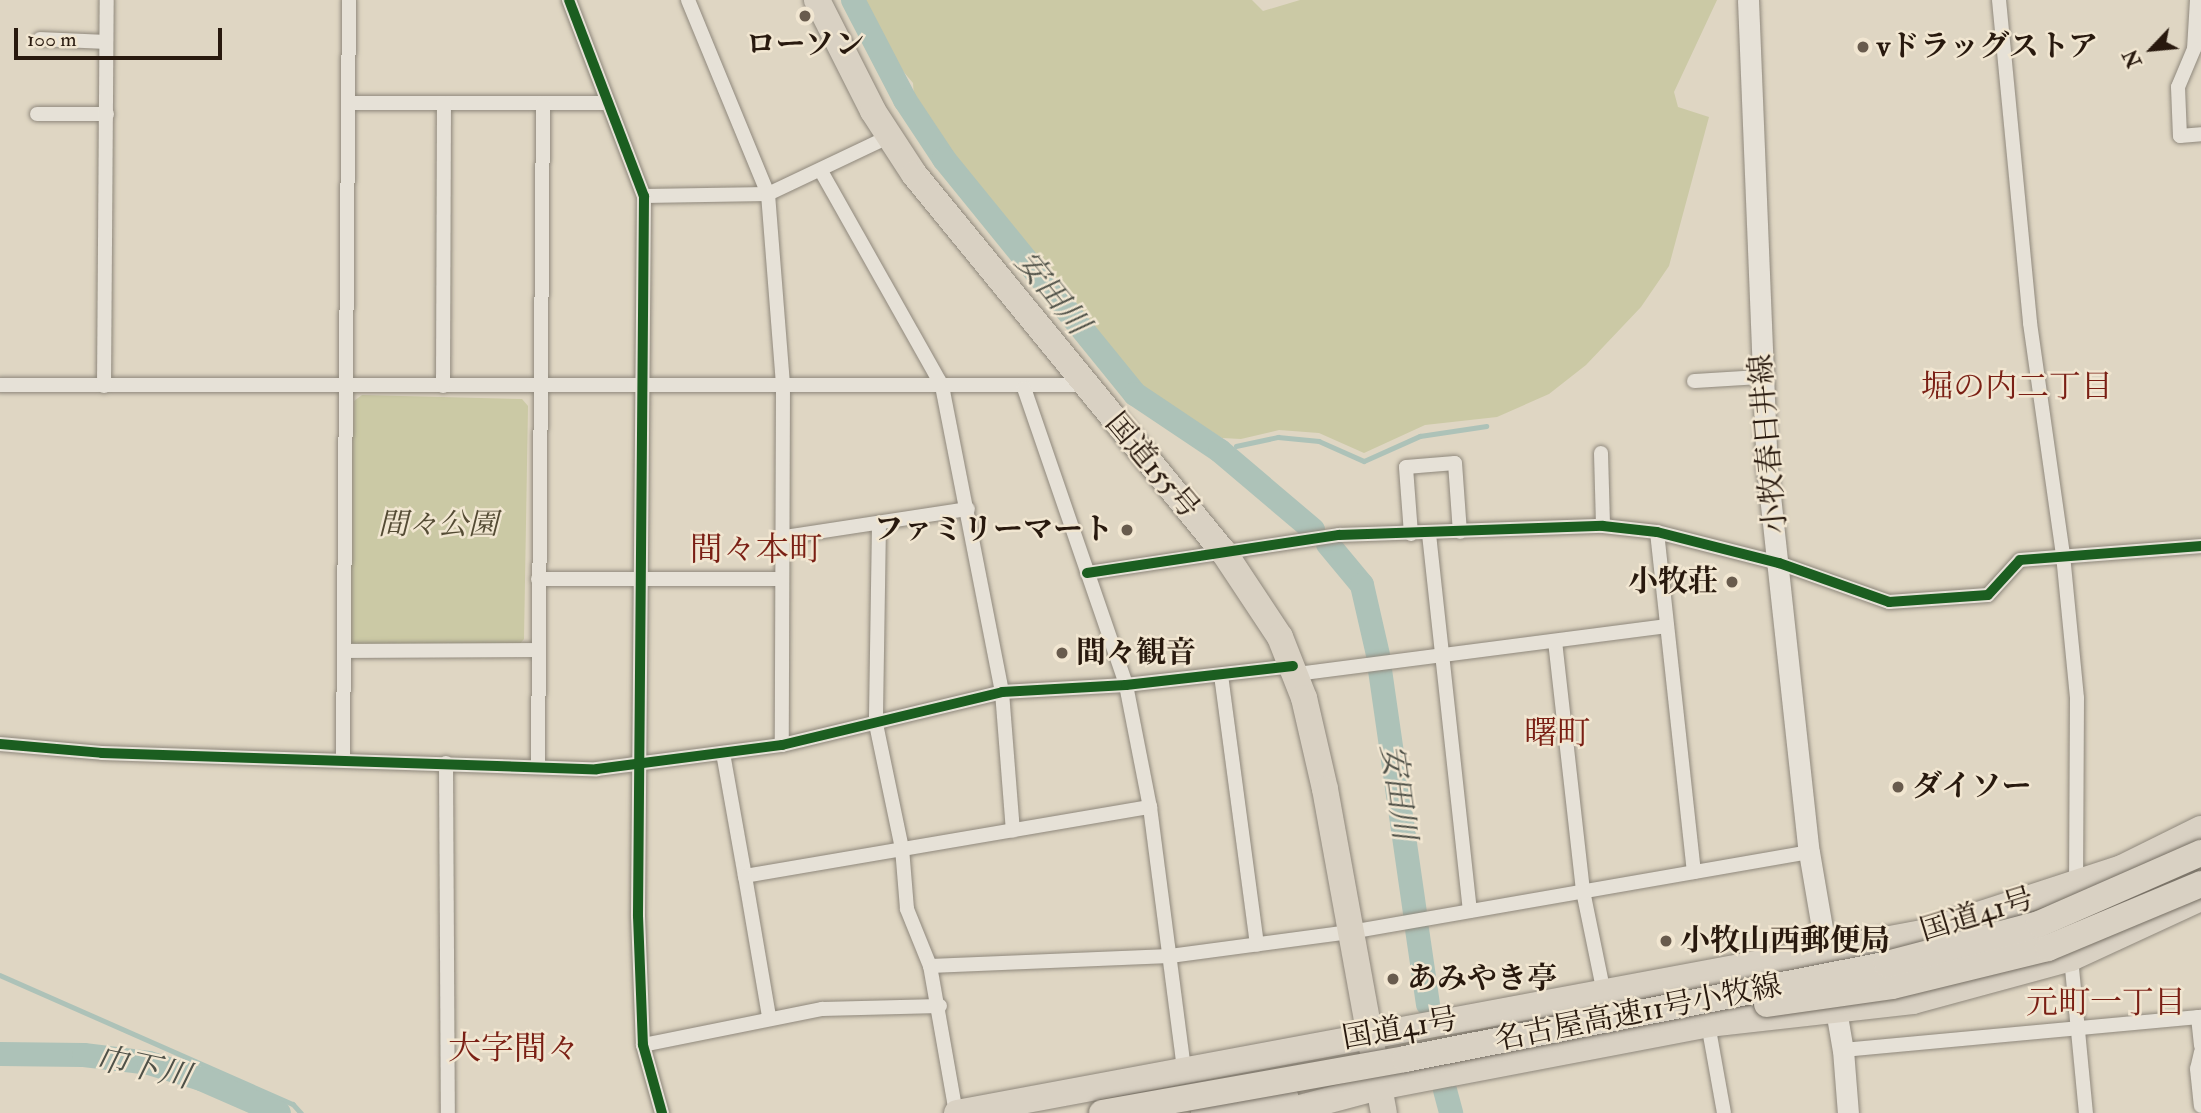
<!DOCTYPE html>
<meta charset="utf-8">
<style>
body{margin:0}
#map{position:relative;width:2201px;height:1113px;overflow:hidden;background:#dfd6c3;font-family:"IM FELL Double Pica","Noto Serif JP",serif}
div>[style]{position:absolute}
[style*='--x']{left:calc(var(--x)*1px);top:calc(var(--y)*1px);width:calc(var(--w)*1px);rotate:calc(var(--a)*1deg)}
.green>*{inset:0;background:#cbc9a5}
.stream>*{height:4.5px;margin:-2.25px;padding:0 2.25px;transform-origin:2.25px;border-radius:2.25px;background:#adc2b8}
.river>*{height:24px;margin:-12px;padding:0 12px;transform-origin:12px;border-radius:12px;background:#adc2b8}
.roads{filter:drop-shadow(0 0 2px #8f887c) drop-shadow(0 0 2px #8f887c)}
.street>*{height:14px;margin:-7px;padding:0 7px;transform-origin:7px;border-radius:7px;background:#e6e1d7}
.secondary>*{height:21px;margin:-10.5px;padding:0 10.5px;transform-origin:10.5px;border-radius:10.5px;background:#e6e1d7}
.highway>*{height:26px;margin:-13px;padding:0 13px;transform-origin:13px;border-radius:13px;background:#d9d1c3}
.bridges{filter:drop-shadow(0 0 2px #766f64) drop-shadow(0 0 2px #766f64)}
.highway-bridge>*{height:26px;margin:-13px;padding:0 13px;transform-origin:13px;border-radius:13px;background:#d9d1c3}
.cycleway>*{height:10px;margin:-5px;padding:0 5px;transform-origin:5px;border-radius:5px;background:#1b5e20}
.dots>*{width:19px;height:19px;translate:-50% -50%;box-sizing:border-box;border:4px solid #f1e6d1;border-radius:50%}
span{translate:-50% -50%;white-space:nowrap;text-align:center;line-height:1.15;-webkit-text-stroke:5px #f1e6d1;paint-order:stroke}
.poi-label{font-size:30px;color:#28190e;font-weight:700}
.left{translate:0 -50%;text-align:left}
.right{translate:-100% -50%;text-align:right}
.street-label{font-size:30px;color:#28190e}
.park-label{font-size:30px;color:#544b34;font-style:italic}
.water-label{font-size:32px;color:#4f5148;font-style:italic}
.neighbourhood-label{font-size:32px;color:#7a1f14}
.quarter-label{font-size:33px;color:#7a1f14}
.north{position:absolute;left:2117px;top:14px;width:70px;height:70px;-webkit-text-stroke:5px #f1e6d1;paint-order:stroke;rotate:244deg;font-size:19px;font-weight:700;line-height:28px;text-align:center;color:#28190e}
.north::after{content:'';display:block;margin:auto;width:24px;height:32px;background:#28190e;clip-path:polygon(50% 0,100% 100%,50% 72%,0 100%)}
.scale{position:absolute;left:14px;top:28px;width:208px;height:32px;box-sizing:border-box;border:4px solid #28190e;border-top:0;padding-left:9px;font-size:21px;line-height:24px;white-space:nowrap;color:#28190e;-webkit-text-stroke:5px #f1e6d1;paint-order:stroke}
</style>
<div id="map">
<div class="green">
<div style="clip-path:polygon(864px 0,1252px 0,1263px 11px,1300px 0,1717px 0,1674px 92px,1678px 107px,1709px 117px,1669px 266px,1641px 307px,1586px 365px,1549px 394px,1497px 417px,1425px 425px,1364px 453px,1319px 433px,1279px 430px,1241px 439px,1222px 438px,1139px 385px,1018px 238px,932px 127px,914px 97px,913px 83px,897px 64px)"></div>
<div style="clip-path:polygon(362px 395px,522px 399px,528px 406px,524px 639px,519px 645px,356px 645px,346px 639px,354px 401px)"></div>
</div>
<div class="stream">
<div style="--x:1236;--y:446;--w:43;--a:-12.1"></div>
<div style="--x:1278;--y:437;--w:41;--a:5.6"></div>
<div style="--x:1319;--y:441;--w:49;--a:24"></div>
<div style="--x:1364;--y:461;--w:61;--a:-24.1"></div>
<div style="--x:1420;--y:436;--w:67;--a:-8.6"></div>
<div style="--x:0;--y:975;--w:320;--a:23.8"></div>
<div style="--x:293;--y:1104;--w:12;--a:48"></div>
</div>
<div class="river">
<div style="--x:853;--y:0;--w:113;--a:62.5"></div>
<div style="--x:905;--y:100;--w:71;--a:56.5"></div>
<div style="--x:944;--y:159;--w:303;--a:50.9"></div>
<div style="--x:1135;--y:394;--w:102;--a:33.8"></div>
<div style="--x:1220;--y:451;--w:122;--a:40.3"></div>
<div style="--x:1328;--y:544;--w:53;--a:50.3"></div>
<div style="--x:1362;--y:585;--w:72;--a:77.1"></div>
<div style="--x:1380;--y:670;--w:246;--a:81.8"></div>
<div style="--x:1417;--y:929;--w:76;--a:81.7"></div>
<div style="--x:0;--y:1054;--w:84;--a:0.7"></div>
<div style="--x:84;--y:1055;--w:65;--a:7"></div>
<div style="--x:149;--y:1063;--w:54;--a:17.1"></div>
<div style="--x:201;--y:1079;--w:85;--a:23.6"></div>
<div style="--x:1445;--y:1090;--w:24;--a:75"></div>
</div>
<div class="roads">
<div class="street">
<div style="--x:569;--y:0;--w:210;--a:69.1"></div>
<div style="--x:644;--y:196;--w:720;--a:90.48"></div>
<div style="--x:638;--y:916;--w:129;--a:87.8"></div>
<div style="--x:643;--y:1045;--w:71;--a:74.4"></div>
<div style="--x:688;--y:0;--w:210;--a:67.6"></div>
<div style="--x:768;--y:194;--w:193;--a:85.5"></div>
<div style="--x:783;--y:386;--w:359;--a:90.2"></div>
<div style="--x:1999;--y:0;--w:324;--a:84.5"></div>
<div style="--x:2030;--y:323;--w:234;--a:81.9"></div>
<div style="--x:2063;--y:555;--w:144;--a:84.4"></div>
<div style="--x:2077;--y:698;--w:187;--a:90.3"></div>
<div style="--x:2197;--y:0;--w:49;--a:93.5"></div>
<div style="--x:2194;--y:49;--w:41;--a:112.8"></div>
<div style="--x:2178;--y:87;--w:49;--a:87.7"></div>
<div style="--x:2180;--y:136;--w:21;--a:-5"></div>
<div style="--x:40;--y:39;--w:66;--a:2.6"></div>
<div style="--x:348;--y:103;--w:260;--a:0"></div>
<div style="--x:37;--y:114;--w:70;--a:0"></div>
<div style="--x:821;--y:171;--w:247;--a:60.6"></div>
<div style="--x:942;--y:386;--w:312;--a:78.9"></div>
<div style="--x:1002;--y:692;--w:139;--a:85.5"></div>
<div style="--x:644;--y:196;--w:124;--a:-0.9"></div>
<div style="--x:768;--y:194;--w:133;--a:-25.4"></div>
<div style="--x:1694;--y:381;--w:67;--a:-3.4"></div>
<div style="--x:0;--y:385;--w:1086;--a:0"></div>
<div style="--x:104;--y:386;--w:386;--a:-89.6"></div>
<div style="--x:443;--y:386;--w:283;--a:-89.8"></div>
<div style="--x:1024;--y:388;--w:314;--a:71"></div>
<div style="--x:1126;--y:685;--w:124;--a:78.9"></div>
<div style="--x:1150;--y:807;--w:263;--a:82.6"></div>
<div style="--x:1601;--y:453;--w:73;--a:88.4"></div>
<div style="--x:879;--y:524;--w:200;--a:90.9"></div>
<div style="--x:876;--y:724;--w:127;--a:78.2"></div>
<div style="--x:902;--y:848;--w:61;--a:85.3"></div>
<div style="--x:907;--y:909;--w:61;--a:68"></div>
<div style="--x:1657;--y:532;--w:342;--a:83.8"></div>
<div style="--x:1411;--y:534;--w:67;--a:-94.3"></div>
<div style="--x:1406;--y:467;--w:49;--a:-4.7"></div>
<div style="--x:1455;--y:463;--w:69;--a:85.9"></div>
<div style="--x:1429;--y:534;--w:379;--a:83.8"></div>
<div style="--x:784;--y:537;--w:186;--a:-8.7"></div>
<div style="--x:1087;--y:573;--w:255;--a:-8.6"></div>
<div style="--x:1339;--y:535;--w:264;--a:-2"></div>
<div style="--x:1603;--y:526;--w:54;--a:6.3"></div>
<div style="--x:1657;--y:532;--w:126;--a:14.3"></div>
<div style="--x:1779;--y:563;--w:117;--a:19.5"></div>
<div style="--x:1889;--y:602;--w:99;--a:-4"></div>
<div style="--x:1988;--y:595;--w:47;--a:-47.6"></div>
<div style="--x:2020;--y:560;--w:182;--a:-4.4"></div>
<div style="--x:538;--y:579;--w:244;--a:0"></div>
<div style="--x:1555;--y:641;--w:252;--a:83.6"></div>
<div style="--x:1583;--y:891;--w:104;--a:78.4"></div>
<div style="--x:345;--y:651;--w:192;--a:-0.3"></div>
<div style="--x:1297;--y:674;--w:372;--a:-7.4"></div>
<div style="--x:1221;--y:675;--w:272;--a:82.4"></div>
<div style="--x:0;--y:744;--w:102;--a:5"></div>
<div style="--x:102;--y:753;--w:495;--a:1.9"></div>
<div style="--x:597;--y:769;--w:187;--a:-7.4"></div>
<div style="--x:782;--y:745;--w:226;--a:-13.5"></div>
<div style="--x:1002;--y:692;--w:124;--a:-3.2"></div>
<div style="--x:1126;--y:685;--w:168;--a:-6.5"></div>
<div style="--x:723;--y:753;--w:125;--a:79.9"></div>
<div style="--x:745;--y:876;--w:411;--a:-9.7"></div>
<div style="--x:343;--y:758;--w:758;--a:-89.55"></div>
<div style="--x:446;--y:763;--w:350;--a:89.7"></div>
<div style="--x:538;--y:765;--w:662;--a:-89.57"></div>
<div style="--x:745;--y:876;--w:143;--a:80.3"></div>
<div style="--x:2071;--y:958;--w:156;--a:84.5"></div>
<div style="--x:2198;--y:1017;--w:29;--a:84"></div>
<div style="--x:1708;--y:1024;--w:90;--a:79.8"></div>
<div style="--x:643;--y:1045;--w:183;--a:-11.4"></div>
<div style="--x:822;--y:1009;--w:118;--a:-1.5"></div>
<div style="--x:1843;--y:1050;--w:360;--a:-5.3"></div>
<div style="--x:2201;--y:1052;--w:17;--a:103"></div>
<div style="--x:2197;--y:1069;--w:37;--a:84"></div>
<div style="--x:956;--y:1113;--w:149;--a:-100"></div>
<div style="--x:930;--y:966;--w:240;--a:-2.4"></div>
<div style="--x:1170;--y:956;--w:183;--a:-7.6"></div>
<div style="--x:1351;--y:932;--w:465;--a:-9.9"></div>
</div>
<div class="secondary">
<div style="--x:1748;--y:0;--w:468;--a:87.7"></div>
<div style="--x:1767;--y:468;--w:386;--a:83.8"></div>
<div style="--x:1809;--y:852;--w:201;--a:80.3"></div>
<div style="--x:1843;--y:1050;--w:63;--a:85.5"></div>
</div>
<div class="highway">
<div style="--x:817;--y:0;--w:124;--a:63.2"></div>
<div style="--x:873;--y:111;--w:75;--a:56.9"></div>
<div style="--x:914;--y:174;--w:487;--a:50.7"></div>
<div style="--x:1223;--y:551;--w:103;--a:56.5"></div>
<div style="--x:1280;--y:637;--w:66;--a:68.5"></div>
<div style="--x:1304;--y:698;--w:93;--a:77"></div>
<div style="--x:1325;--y:789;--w:329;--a:79.7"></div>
<div style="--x:2145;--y:892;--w:43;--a:-26"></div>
<div style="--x:957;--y:1113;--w:983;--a:-10.56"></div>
<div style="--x:1923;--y:933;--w:209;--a:-18.1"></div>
<div style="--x:2122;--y:868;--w:88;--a:-26.3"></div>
<div style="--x:1204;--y:1113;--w:83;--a:-10.4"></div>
<div style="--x:1281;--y:1113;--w:101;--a:-14.9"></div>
<div style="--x:1379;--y:1087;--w:335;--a:-10.8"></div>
<div style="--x:1708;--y:1024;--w:206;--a:-6.4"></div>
<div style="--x:1913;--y:1001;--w:164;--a:-15.2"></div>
<div style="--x:2071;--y:958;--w:143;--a:-24.8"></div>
</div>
</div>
<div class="bridges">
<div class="highway-bridge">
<div style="--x:1767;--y:1004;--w:126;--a:-8.2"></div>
<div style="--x:1892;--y:986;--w:161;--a:-13.7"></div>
<div style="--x:2048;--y:948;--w:166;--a:-22.7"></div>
<div style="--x:1102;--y:1113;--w:308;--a:-10.1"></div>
<div style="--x:1405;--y:1059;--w:491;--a:-11.1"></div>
<div style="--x:1887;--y:964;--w:157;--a:-14.7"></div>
<div style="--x:2039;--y:924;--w:177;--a:-23.7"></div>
</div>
</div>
<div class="cycleway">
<div style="--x:569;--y:0;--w:210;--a:69.1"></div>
<div style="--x:644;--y:196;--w:720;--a:90.48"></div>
<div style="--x:638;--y:916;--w:129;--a:87.8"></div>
<div style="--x:643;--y:1045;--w:71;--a:74.4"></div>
<div style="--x:1087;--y:573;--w:255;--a:-8.6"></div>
<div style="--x:1339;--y:535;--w:264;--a:-2"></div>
<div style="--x:1603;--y:526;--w:54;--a:6.3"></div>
<div style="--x:1657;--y:532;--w:126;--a:14.3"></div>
<div style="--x:1779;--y:563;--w:117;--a:19.5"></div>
<div style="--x:1889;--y:602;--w:99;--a:-4"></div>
<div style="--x:1988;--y:595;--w:47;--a:-47.6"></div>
<div style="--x:2020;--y:560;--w:182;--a:-4.4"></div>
<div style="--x:0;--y:744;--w:102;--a:5"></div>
<div style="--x:102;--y:753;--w:495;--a:1.9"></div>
<div style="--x:597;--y:769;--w:187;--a:-7.4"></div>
<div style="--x:782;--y:745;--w:226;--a:-13.5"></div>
<div style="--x:1002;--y:692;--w:124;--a:-3.2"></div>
<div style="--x:1126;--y:685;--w:168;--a:-6.5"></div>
</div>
<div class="dots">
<div style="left:805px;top:16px;background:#685b4d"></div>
<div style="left:1863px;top:47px;background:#685b4d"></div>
<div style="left:1127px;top:530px;background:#685b4d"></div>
<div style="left:1732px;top:582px;background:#685b4d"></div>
<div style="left:1062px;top:653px;background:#685b4d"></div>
<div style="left:1898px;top:787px;background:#685b4d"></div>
<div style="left:1666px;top:941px;background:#685b4d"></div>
<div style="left:1393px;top:979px;background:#685b4d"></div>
</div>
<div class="poi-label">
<span style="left:805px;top:45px">ローソン</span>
<span class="left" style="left:1877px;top:47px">vドラッグストア</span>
<span class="right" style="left:1113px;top:530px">ファミリーマート</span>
<span class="right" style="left:1718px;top:582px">小牧荘</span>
<span class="left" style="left:1076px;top:653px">間々観音</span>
<span class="left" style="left:1912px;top:787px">ダイソー</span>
<span class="left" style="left:1680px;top:941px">小牧山西郵便局</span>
<span class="left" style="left:1407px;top:979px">あみやき亭</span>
</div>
<div class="street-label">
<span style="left:1769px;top:444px;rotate:-95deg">小牧春日井線</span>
<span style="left:1152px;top:466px;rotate:50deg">国道155号</span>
<span style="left:1977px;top:915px;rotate:-17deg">国道41号</span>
<span style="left:1638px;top:1013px;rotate:-11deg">名古屋高速11号小牧線</span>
<span style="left:1400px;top:1029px;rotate:-10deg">国道41号</span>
</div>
<div class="park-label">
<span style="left:438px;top:525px">間々公園</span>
</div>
<div class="water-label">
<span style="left:1052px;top:293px;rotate:51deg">安田川</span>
<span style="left:1398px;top:792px;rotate:82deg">安田川</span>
<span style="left:143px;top:1068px;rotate:12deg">巾下川</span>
</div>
<div class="neighbourhood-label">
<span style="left:2017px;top:387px">堀の内二丁目</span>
<span style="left:2106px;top:1003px">元町一丁目</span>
</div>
<div class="quarter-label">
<span style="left:756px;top:550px">間々本町</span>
<span style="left:1557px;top:734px">曙町</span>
<span style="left:514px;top:1049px">大字間々</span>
</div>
<div class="north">N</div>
<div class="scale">100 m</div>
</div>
